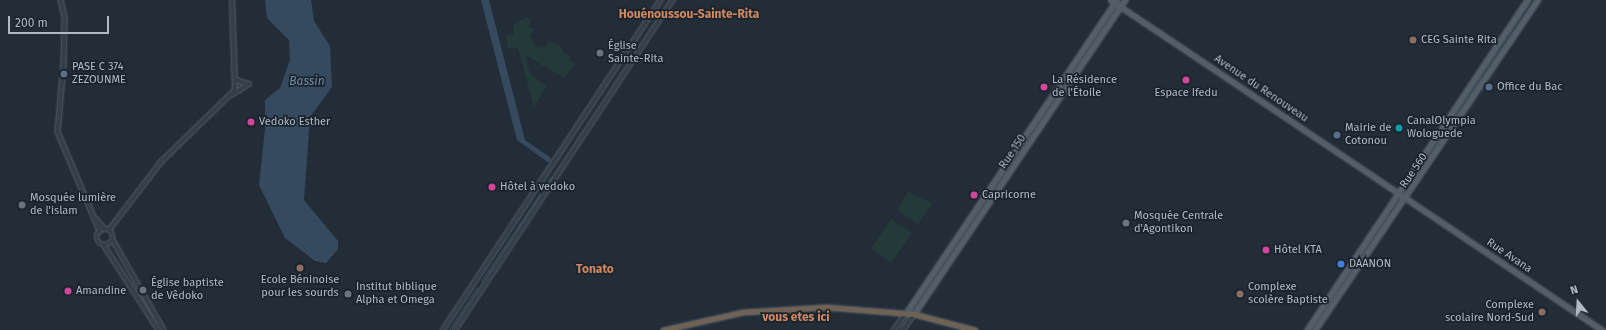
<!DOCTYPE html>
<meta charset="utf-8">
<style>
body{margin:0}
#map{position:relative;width:1606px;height:330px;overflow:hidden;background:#222d38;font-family:"Fira Sans",sans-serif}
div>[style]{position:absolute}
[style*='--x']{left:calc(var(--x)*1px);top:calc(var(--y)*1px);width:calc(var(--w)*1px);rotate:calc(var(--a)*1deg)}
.green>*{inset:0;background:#243939;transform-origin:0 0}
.water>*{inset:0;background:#364a5f}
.stream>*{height:1px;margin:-0.5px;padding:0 0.5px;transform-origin:0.5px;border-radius:0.5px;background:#364a5f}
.roads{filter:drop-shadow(0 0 1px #535d67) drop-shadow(0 0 1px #535d67)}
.minor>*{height:3.5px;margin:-1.75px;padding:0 1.75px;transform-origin:1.75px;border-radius:1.75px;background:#353f49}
.minor>.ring{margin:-1.75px;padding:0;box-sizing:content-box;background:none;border:3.5px solid #353f49;border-radius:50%}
.major>*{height:4.5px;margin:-2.25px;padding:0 2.25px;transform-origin:2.25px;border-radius:2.25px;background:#535e69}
.highway>*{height:5px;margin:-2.5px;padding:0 2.5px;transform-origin:2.5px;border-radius:2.5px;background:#6f6153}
.dots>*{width:11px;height:11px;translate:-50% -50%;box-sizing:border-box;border:2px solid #1b242d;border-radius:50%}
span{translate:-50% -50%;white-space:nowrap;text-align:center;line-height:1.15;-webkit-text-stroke:3.5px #1b242d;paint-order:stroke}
.poi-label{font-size:11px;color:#b0bac5}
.left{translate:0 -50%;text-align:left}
.right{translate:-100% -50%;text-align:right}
.street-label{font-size:11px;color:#b0bac5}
.neighbourhood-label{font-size:12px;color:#d08860;font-weight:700}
.water-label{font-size:12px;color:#718da8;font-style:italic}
.north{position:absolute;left:1558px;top:282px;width:40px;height:40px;-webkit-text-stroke:3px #1b242d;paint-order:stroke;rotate:342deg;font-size:11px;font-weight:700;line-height:16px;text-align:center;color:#b0bac5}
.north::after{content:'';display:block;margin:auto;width:14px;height:18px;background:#b0bac5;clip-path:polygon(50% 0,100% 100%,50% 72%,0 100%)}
.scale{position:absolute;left:8px;top:16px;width:101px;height:18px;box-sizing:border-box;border:2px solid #b0bac5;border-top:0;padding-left:5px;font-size:12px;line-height:14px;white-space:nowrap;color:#b0bac5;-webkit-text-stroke:3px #1b242d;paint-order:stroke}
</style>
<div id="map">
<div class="green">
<div style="clip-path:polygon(526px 17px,531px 20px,528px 26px,534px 29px,530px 37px,538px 48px,545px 47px,549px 41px,563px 48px,562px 52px,571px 56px,569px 60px,575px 64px,564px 78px,525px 55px,530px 74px,547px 86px,534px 107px,518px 48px,508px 49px,506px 36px,514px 34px,513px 25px)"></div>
<div style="clip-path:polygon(908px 192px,933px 203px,918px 224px,897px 210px)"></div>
<div style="left:891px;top:219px;width:25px;height:36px;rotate:34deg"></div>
</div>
<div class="water">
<div style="clip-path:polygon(265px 0,311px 0,314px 21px,330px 46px,332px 87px,310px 117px,304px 200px,338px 241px,338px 249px,326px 263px,315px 261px,285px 238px,259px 185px,265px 129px,265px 100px,280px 88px,290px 60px,289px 40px,267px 18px)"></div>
<div style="clip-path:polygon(481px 0,489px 0,525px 140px,551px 158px,549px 163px,517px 140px)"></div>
</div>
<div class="stream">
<div style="--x:1408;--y:186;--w:223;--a:-56.5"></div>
<div style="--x:481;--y:281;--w:125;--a:-56.1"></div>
<div style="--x:449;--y:330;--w:51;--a:-56.9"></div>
</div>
<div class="roads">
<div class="minor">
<div style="--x:61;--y:0;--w:18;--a:77"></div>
<div style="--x:65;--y:18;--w:47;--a:91.2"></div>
<div style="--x:64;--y:65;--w:67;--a:95.1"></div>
<div style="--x:58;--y:132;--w:108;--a:67"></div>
<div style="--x:236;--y:80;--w:13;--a:18"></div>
<div style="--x:233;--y:94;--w:19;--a:-32"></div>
<div style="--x:95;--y:218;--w:15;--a:48"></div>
<div class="ring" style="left:97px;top:229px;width:12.5px;height:12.5px"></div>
<div style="--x:109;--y:230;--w:86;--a:-52.6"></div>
<div style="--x:161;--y:162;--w:103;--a:-44.2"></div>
<div style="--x:235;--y:90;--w:90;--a:-91.9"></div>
<div style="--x:113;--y:240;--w:103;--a:60.5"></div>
<div style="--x:104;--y:245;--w:101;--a:57.1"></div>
<div style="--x:443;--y:330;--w:396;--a:-56.6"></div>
<div style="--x:455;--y:330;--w:396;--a:-56.6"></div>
<div style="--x:894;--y:330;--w:21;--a:-55"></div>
<div style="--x:903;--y:330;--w:19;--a:-55"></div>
</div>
<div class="major">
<div style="--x:1111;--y:0;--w:592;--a:33.9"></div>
<div style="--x:906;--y:313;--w:377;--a:-56.1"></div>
<div style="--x:914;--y:314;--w:378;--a:-56.1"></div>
<div style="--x:1307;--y:330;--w:397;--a:-56.3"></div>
<div style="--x:1315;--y:330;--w:398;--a:-56"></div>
</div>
<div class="highway">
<div style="--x:663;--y:330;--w:82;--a:-12.7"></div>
<div style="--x:743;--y:312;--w:83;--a:-3.4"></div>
<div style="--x:826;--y:307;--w:88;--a:4.5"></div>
<div style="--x:914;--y:314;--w:63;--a:14.7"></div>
</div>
</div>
<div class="dots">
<div style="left:1413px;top:40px;background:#8d6e63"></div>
<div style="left:600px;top:53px;background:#6b7280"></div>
<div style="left:64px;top:74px;background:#5c6f8a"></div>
<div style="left:1186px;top:80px;background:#d1479c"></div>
<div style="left:1044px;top:87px;background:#d1479c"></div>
<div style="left:1489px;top:87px;background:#5c6f8a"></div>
<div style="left:251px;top:122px;background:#d1479c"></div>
<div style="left:1399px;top:128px;background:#0f9aa8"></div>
<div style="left:1337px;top:135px;background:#5c6f8a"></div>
<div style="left:492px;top:187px;background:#d1479c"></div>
<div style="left:974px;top:195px;background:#d1479c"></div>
<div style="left:22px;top:205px;background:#6b7280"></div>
<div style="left:1126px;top:223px;background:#6b7280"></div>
<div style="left:1266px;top:250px;background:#d1479c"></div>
<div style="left:1341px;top:264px;background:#3f7fe0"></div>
<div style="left:300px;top:268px;background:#8d6e63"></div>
<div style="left:143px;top:290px;background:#6b7280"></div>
<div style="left:68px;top:291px;background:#d1479c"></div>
<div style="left:348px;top:294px;background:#6b7280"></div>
<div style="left:1240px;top:294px;background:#8d6e63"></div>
<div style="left:1542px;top:312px;background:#8d6e63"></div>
</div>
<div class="poi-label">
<span class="left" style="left:1421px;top:40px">CEG Sainte Rita</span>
<span class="left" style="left:608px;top:53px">Église<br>Sainte-Rita</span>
<span class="left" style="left:72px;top:74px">PASE C 374<br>ZEZOUNME</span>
<span class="left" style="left:1052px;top:87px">La Résidence<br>de l'Étoile</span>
<span class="left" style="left:1497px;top:87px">Office du Bac</span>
<span style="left:1186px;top:93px">Espace Ifedu</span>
<span class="left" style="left:259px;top:122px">Vedoko Esther</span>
<span class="left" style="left:1407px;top:128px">CanalOlympia<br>Wologuede</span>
<span class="left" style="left:1345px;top:135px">Mairie de<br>Cotonou</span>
<span class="left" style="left:500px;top:187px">Hôtel à vedoko</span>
<span class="left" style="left:982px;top:195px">Capricorne</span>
<span class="left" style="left:30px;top:205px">Mosquée lumière<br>de l'islam</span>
<span class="left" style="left:1134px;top:223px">Mosquée Centrale<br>d'Agontikon</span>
<span class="left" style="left:1274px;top:250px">Hôtel KTA</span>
<span class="left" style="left:1349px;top:264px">DAANON</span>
<span style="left:300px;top:287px">Ecole Béninoise<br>pour les sourds</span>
<span class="left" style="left:151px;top:290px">Église baptiste<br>de Vêdoko</span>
<span class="left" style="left:356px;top:294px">Institut biblique<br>Alpha et Omega</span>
<span class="left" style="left:1248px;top:294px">Complexe<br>scolère Baptiste</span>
<span class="left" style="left:76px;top:291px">Amandine</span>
<span class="right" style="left:1534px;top:312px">Complexe<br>scolaire Nord-Sud</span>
</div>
<div class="street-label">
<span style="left:1261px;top:89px;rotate:34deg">Avenue du Renouveau</span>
<span style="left:1013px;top:152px;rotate:-56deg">Rue 150</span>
<span style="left:1414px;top:171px;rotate:-56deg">Rue 560</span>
<span style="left:1509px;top:256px;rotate:34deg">Rue Avana</span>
</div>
<div class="neighbourhood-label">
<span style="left:689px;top:15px">Houénoussou-Sainte-Rita</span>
<span style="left:595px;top:270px">Tonato</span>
<span style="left:796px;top:318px">vous etes ici</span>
</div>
<div class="water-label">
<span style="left:307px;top:82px">Bassin</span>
</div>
<div class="north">N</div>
<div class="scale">200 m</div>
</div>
